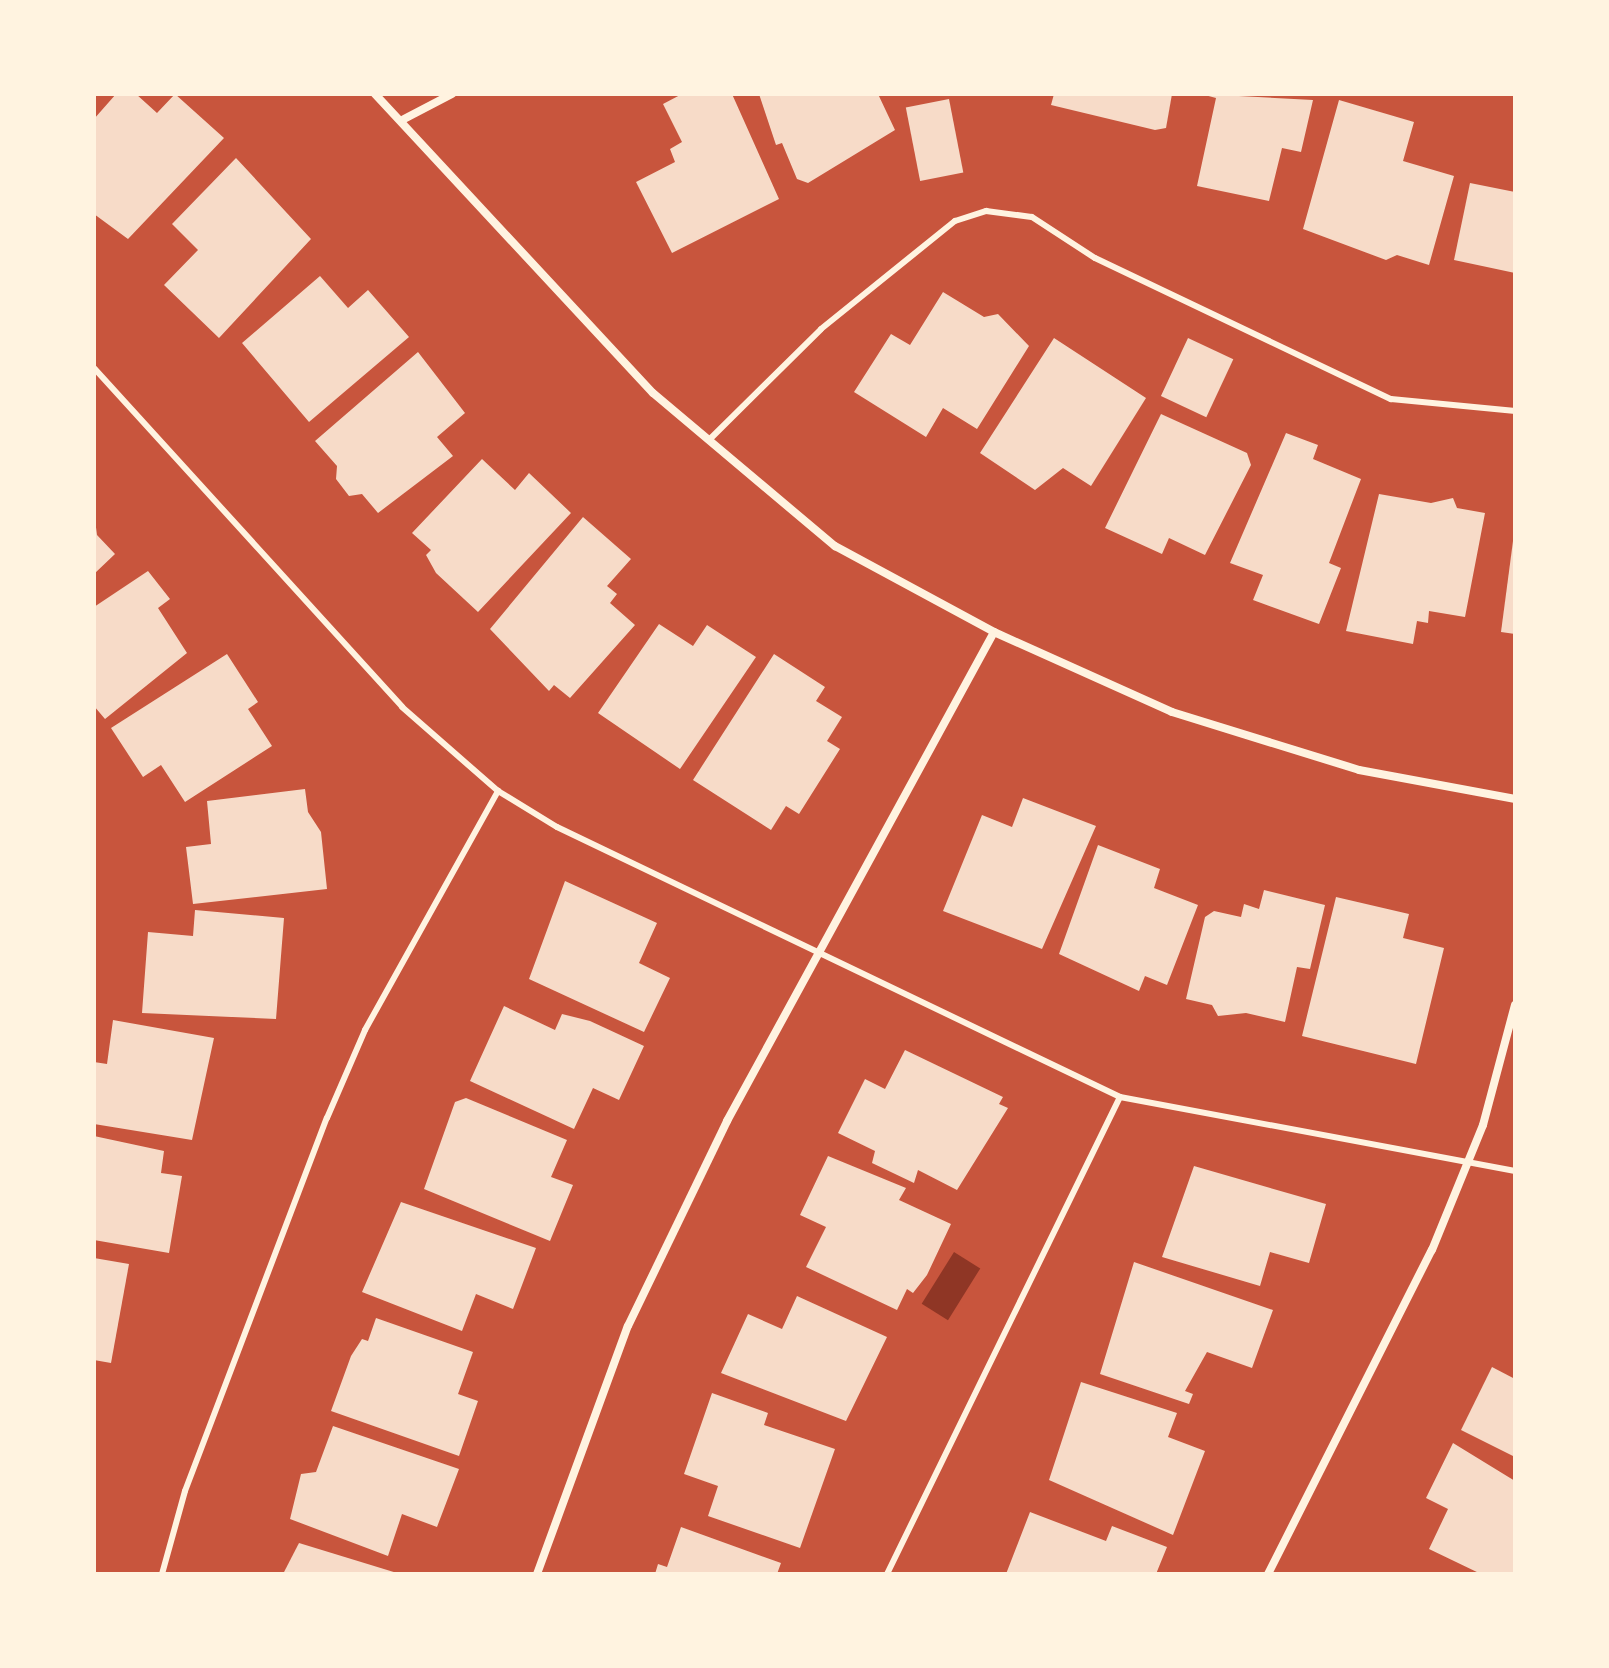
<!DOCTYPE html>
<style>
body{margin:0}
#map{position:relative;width:1609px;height:1668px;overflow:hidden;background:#c8553d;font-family:"DM Sans",sans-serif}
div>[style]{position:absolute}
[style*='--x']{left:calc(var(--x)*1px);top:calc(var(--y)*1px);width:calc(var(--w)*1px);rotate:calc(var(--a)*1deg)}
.water>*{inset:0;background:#8f3625;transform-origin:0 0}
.building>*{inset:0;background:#f7dbc8;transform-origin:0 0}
.service>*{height:6px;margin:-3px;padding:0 3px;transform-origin:3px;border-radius:3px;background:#fff3e0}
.minor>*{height:8px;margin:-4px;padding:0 4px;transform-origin:4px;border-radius:4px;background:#fff3e0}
span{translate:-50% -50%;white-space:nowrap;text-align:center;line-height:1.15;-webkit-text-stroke:6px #fff3e0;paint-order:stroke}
.frame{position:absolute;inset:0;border:96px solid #fff3e0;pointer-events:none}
</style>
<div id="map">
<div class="water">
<div style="left:954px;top:1252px;width:31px;height:61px;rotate:32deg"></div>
</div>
<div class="building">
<div style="clip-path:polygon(116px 94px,136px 94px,157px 113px,175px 94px,224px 138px,128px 239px,94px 214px,94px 119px)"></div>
<div style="clip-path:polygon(682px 94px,732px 94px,779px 199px,672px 253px,636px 182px,675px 162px,670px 149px,682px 142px,663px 104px)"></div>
<div style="clip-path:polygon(759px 94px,878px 94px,895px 130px,808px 183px,797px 179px,782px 143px,776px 145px)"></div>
<div style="clip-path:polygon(1054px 94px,1172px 94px,1166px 128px,1155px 130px,1051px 105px)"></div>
<div style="clip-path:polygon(1201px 94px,1313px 100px,1301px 152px,1282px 148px,1269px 201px,1197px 186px,1216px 98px)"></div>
<div style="left:949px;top:99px;width:75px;height:44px;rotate:79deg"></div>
<div style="clip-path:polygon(1339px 100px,1414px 122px,1403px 161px,1454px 176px,1429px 265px,1397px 255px,1386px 260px,1303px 229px)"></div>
<div style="clip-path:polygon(236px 158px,311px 239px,219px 338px,164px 285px,198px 250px,172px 224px)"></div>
<div style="clip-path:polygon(1470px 183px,1515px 192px,1515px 273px,1454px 260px)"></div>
<div style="clip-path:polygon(320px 276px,348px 308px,368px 290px,409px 337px,309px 422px,242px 343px)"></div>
<div style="clip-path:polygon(943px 292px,984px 317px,998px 314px,1029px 346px,977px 429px,943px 408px,926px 437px,854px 392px,891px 334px,910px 345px)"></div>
<div style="clip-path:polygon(1054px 338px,1146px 398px,1091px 486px,1063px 468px,1035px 490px,980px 453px)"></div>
<div style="left:1188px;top:338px;width:50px;height:64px;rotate:25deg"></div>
<div style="clip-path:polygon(418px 352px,465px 413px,437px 437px,453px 456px,378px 513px,362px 494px,349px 496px,336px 479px,337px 466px,315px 441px)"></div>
<div style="clip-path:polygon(1161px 414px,1247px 453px,1251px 465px,1205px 555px,1169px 538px,1162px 554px,1105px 528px)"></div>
<div style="clip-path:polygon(1286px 433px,1318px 445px,1313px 459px,1361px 479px,1329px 563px,1341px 568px,1319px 624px,1253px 600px,1263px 575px,1230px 563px)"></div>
<div style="clip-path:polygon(482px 459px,515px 490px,529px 473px,571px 513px,478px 612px,436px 573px,426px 555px,431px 550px,412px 533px)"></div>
<div style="clip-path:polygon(1379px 494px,1431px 503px,1453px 498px,1457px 508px,1485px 513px,1465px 617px,1429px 611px,1428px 623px,1417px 621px,1413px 644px,1346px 631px)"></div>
<div style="clip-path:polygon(94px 512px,97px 535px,115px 554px,94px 574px)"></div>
<div style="clip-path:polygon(583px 517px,631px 559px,607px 586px,617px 594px,610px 603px,635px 625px,570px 698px,554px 685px,549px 691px,490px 629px)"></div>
<div style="clip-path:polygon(1515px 526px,1515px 634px,1501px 632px)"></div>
<div style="clip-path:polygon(148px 571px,170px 599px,158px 608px,187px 653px,105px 719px,94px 706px,94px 607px)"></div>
<div style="clip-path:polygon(659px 624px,693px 646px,707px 625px,756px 657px,680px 769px,598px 713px)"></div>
<div style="clip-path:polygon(227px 654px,258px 702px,248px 709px,272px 746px,185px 802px,161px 765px,143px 777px,111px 728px)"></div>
<div style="clip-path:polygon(774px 654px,825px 687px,816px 701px,842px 717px,827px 741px,840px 749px,799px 814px,786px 806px,771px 830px,693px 780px)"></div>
<div style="clip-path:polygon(305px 789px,308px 812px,321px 832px,327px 889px,193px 904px,186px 847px,211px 844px,207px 801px)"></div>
<div style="clip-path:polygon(1023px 798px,1096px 826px,1042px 949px,943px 911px,982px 815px,1012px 827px)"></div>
<div style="clip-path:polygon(1098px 845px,1160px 869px,1154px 888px,1198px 905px,1167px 985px,1145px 976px,1139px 991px,1059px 954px)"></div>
<div style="clip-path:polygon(565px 881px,657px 923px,639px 963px,670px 978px,644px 1032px,529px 979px)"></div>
<div style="clip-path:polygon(1264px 890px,1325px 905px,1310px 969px,1297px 967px,1285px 1022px,1246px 1013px,1218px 1016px,1212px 1005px,1186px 999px,1205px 917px,1214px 911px,1241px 917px,1244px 904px,1259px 909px)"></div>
<div style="clip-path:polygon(1336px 897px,1409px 914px,1403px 938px,1444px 948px,1416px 1064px,1302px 1036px)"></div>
<div style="clip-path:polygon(195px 910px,284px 918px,276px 1019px,142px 1013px,148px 932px,193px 936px)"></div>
<div style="clip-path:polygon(504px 1006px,555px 1030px,562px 1014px,590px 1021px,644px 1046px,619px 1100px,593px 1088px,574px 1129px,470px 1081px)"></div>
<div style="clip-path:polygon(113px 1020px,214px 1038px,192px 1140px,94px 1124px,94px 1062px,107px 1064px)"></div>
<div style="clip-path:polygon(905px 1050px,1003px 1097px,999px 1104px,1008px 1108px,957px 1190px,918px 1170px,914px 1183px,872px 1163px,875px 1151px,838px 1133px,865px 1079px,885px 1089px)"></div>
<div style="clip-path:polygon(466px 1098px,567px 1140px,551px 1177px,573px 1185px,550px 1241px,424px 1189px,455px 1102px)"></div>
<div style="clip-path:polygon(94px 1136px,164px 1151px,161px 1173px,182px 1176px,169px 1253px,94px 1240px)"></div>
<div style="clip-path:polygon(828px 1156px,906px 1188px,899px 1200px,951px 1224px,927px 1275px,913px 1293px,907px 1289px,897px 1310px,806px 1267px,826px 1227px,800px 1215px)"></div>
<div style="clip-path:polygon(1194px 1166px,1326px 1204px,1309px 1263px,1270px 1252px,1260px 1286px,1162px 1257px)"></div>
<div style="clip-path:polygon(401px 1202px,536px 1248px,513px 1309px,476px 1294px,462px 1331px,362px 1292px)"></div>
<div style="clip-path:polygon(94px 1258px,129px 1264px,111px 1363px,94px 1360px)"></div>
<div style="clip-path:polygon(1134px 1262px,1273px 1310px,1252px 1368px,1207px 1352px,1185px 1391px,1193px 1394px,1189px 1404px,1100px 1374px)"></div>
<div style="clip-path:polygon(797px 1296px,887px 1337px,846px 1421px,721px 1373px,748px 1314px,782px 1329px)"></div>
<div style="clip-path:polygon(376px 1318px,473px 1352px,458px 1394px,478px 1401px,459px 1456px,331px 1411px,351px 1356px,362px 1339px,368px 1341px)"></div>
<div style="clip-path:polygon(1492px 1367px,1515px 1379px,1515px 1457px,1461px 1430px)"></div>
<div style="clip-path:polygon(1081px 1382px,1177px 1413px,1168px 1437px,1205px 1451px,1173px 1535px,1049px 1480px)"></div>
<div style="clip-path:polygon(712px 1393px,768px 1413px,764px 1425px,835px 1449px,800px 1548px,708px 1516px,718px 1486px,684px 1474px)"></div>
<div style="clip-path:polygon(333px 1426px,459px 1469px,437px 1527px,402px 1514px,388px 1556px,290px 1519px,301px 1474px,316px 1472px)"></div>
<div style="clip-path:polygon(1453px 1443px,1515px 1481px,1515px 1574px,1481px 1574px,1429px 1549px,1448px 1509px,1426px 1498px)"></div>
<div style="clip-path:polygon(1030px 1512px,1106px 1541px,1112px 1526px,1167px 1547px,1156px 1574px,1006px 1574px)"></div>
<div style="clip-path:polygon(681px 1527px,781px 1563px,777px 1574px,655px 1574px,658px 1564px,667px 1567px)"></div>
<div style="clip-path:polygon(299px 1543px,397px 1573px,397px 1574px,283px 1574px)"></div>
</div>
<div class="service">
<div style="--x:94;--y:368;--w:458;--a:47.7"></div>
<div style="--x:402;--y:707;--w:128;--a:41.2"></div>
<div style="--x:498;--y:791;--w:69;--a:31.4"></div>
<div style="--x:557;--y:827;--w:624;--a:25.62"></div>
<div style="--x:1120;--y:1097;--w:402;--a:10.6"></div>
<div style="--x:710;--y:439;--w:156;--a:-44.7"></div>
<div style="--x:821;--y:329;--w:172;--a:-38.9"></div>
<div style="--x:955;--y:221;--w:33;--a:-18"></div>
<div style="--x:986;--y:211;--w:46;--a:7.4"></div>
<div style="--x:1032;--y:217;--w:75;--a:33.1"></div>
<div style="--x:1095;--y:258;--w:328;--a:25.5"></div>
<div style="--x:1391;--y:399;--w:125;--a:5.5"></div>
<div style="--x:162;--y:1574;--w:86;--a:-74.5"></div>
<div style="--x:185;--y:1491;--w:399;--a:-69.2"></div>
<div style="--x:327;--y:1118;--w:96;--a:-66.6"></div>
<div style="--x:365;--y:1030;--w:274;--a:-60.9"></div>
<div style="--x:887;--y:1574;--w:531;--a:-63.97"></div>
</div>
<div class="minor">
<div style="--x:375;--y:94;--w:408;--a:47.1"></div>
<div style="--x:653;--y:393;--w:238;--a:40.1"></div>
<div style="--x:835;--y:546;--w:181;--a:28.4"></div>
<div style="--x:994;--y:632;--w:195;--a:24.2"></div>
<div style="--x:1172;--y:712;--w:196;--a:17.2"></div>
<div style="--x:1359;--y:770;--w:159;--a:10.5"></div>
<div style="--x:404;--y:119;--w:54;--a:-27.5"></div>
<div style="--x:537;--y:1574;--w:264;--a:-69.9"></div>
<div style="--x:628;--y:1326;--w:228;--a:-64.2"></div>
<div style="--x:727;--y:1121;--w:557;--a:-61.36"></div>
<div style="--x:1268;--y:1574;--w:363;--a:-63.2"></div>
<div style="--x:1432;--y:1250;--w:135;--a:-67.8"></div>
<div style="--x:1483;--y:1125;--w:124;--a:-75.1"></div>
</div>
<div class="frame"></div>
</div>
